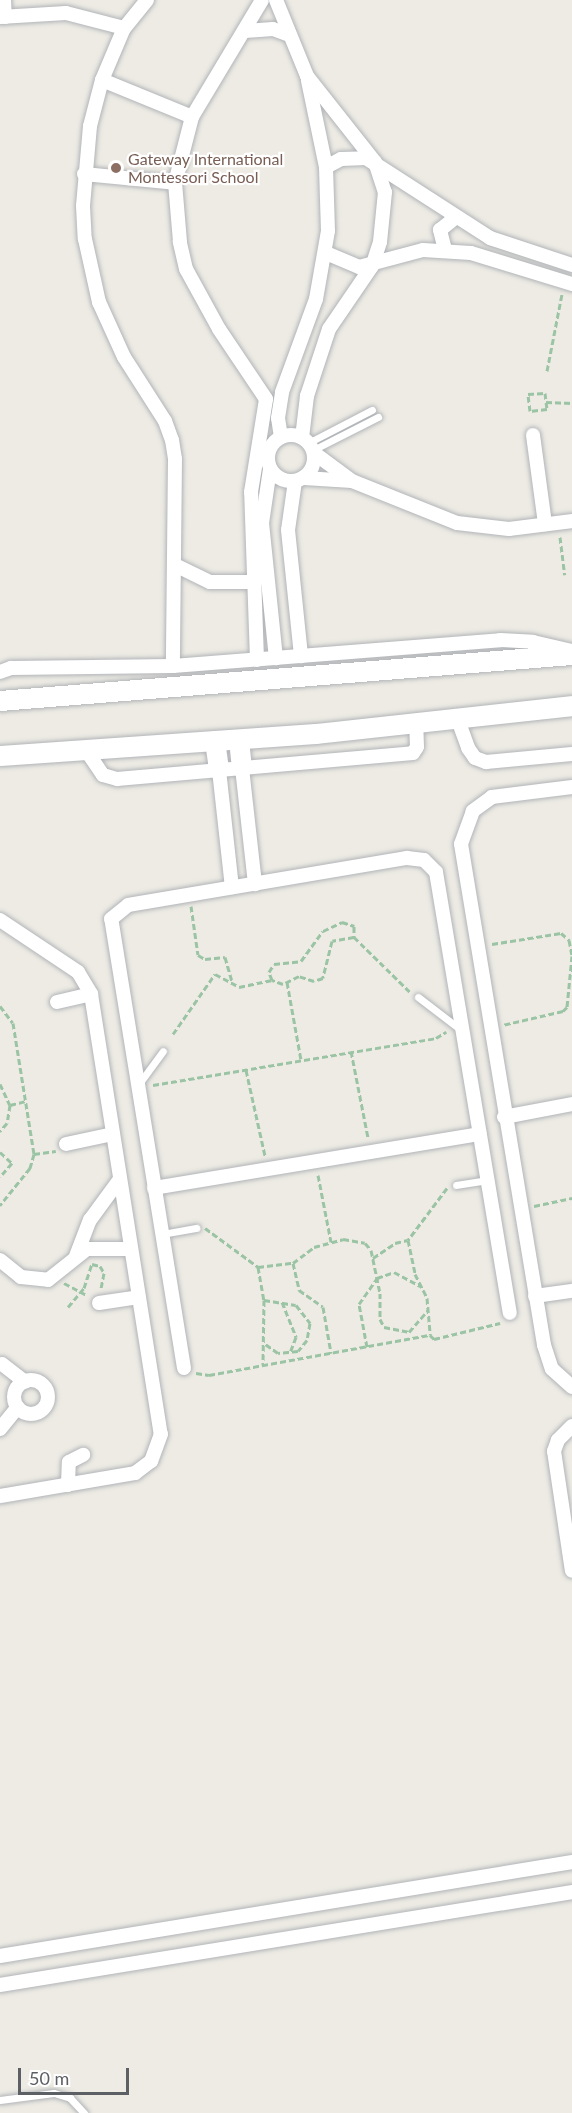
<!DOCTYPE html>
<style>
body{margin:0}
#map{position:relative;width:572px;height:2113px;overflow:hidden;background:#edebe4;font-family:Lato,sans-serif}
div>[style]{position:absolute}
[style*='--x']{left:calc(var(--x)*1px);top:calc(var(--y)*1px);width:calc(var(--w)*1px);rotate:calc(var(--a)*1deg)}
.path>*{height:3px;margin-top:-1.5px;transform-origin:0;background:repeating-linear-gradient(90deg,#9bc4a5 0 6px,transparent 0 9px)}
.roads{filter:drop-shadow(0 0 2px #b1b4b8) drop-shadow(0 0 2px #b1b4b8)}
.lane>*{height:7px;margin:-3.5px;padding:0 3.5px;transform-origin:3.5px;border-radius:3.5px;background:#fff}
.street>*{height:14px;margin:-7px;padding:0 7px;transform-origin:7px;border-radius:7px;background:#fff}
.street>.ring{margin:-7px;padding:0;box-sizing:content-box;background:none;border:14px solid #fff;border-radius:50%}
.secondary>*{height:20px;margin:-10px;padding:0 10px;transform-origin:10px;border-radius:10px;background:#fff}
.dots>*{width:16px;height:16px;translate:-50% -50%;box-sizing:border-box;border:3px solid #fff;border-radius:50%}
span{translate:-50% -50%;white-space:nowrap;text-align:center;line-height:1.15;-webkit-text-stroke:4.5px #fff;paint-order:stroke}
.education-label{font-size:16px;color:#785e54}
.left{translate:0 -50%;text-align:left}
.scale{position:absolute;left:18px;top:2068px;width:111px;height:27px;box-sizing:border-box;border:3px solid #5c5f63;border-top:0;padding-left:8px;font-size:18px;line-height:21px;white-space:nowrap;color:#5c5f63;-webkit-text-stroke:4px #fff;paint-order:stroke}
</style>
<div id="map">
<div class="path">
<div style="--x:547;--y:371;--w:78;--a:-79"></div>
<div style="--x:545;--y:393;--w:16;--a:83"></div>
<div style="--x:547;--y:409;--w:17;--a:173"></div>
<div style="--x:530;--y:411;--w:17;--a:-97"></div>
<div style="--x:528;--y:394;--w:17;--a:-3"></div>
<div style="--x:546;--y:402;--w:26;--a:2"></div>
<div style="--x:560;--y:537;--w:38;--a:83"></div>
<div style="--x:191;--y:906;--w:49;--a:81.9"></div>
<div style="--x:198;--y:955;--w:8;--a:30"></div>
<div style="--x:205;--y:959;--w:20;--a:-6"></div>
<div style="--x:225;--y:957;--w:26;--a:74"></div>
<div style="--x:342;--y:922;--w:13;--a:18"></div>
<div style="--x:354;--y:926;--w:11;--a:90"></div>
<div style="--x:354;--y:937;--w:22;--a:170"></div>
<div style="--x:332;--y:941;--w:38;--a:104"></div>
<div style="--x:323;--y:978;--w:9;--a:162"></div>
<div style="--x:314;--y:981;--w:16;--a:-162"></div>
<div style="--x:299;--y:976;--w:18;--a:153"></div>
<div style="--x:283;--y:984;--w:12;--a:-160"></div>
<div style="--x:272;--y:980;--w:9;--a:-111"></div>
<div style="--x:269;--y:972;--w:9;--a:-58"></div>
<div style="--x:274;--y:964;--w:27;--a:-6"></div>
<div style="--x:301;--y:961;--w:37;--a:-54"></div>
<div style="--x:323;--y:931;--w:21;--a:-25"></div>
<div style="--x:354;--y:937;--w:78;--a:44.5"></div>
<div style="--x:492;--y:944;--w:70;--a:-9.1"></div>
<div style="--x:561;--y:933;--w:11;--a:41"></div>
<div style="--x:569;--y:940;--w:16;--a:79"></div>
<div style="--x:572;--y:956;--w:51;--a:95.6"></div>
<div style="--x:567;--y:1007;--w:6;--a:135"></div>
<div style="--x:563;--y:1011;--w:62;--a:166.9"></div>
<div style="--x:287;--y:982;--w:79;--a:79.8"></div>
<div style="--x:0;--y:1006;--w:21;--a:53"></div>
<div style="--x:13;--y:1023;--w:133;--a:80.9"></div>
<div style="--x:34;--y:1154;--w:15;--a:106"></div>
<div style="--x:30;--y:1168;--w:48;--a:129"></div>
<div style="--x:173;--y:1034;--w:73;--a:-55"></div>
<div style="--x:215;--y:974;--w:27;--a:28"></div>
<div style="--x:239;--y:987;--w:34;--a:-12"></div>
<div style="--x:351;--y:1051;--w:89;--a:78.9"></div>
<div style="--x:246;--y:1070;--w:88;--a:77.5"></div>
<div style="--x:0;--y:1084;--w:23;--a:65"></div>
<div style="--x:10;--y:1105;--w:18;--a:99"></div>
<div style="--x:7;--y:1123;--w:11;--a:131"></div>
<div style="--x:153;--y:1085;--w:287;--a:-9.4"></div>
<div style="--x:436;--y:1038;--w:12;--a:-31"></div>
<div style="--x:10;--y:1105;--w:16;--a:-14"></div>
<div style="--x:0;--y:1152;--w:16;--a:43"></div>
<div style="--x:12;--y:1163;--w:18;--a:131"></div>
<div style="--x:34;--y:1154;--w:22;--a:-8"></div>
<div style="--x:318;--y:1175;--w:68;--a:79"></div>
<div style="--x:447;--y:1188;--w:65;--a:126.9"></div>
<div style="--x:408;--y:1240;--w:35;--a:78"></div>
<div style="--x:415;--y:1274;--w:27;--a:63"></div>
<div style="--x:427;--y:1298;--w:37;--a:85"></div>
<div style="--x:430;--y:1335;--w:6;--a:45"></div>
<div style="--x:434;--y:1339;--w:68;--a:-13.6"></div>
<div style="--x:534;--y:1206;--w:39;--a:-12"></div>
<div style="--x:205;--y:1228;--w:66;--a:36.3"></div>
<div style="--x:258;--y:1267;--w:35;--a:-7"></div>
<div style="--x:293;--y:1263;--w:26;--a:-37"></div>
<div style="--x:314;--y:1247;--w:30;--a:-15"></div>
<div style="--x:343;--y:1239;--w:22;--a:10"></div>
<div style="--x:365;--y:1243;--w:9;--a:49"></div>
<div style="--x:371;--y:1250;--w:44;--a:78.2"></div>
<div style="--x:380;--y:1293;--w:26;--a:90"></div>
<div style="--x:380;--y:1319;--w:9;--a:63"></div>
<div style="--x:384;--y:1327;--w:25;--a:11"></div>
<div style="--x:409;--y:1332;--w:29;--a:-49"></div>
<div style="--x:373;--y:1258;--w:27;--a:-34"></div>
<div style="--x:395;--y:1243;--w:13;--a:-13"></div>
<div style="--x:293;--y:1263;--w:28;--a:77"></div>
<div style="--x:299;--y:1290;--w:29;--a:35"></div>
<div style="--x:323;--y:1307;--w:47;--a:80.1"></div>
<div style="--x:258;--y:1267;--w:34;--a:80"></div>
<div style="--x:264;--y:1300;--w:65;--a:90.9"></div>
<div style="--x:64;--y:1283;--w:26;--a:28"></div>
<div style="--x:264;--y:1300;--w:32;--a:9"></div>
<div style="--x:296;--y:1305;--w:23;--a:52"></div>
<div style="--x:310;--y:1323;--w:17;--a:100"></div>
<div style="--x:307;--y:1340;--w:14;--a:129"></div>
<div style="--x:298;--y:1351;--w:20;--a:174"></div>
<div style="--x:278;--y:1353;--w:16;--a:-145"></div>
<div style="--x:282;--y:1302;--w:38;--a:68"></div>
<div style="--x:296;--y:1337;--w:17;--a:111"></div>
<div style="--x:68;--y:1307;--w:25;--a:-50"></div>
<div style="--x:84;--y:1288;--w:25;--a:-72"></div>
<div style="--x:92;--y:1264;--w:8;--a:14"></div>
<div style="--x:100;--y:1266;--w:8;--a:60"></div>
<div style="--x:104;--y:1273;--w:15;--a:101"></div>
<div style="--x:367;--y:1347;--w:44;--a:-100.5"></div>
<div style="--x:359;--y:1304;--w:32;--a:-55"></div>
<div style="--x:377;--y:1278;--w:18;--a:-19"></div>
<div style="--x:394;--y:1272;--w:30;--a:28"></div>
<div style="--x:196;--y:1373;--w:13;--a:9"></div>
<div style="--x:209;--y:1375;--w:225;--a:-10.3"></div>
</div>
<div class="roads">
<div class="lane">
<div style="--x:308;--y:443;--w:72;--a:-27.3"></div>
<div style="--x:313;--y:450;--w:73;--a:-26.9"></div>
<div style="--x:418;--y:997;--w:54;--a:37.5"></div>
<div style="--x:138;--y:1085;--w:42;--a:-53.7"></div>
<div style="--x:456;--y:1185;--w:32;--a:-9"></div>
<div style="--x:162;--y:1234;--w:35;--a:-10"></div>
<div style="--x:0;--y:2100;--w:54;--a:-7.4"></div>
<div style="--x:54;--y:2093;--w:17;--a:17"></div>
<div style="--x:70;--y:2098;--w:21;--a:47"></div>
</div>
<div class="street">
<div style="--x:4;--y:0;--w:17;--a:87"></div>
<div style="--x:147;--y:0;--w:36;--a:129"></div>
<div style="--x:124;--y:28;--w:56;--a:112.9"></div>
<div style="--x:102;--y:80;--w:48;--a:104.6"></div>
<div style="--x:90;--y:126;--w:80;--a:95"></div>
<div style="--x:83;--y:206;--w:33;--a:87"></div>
<div style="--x:85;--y:239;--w:65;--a:77.5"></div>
<div style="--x:99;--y:302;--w:60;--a:65.6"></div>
<div style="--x:124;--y:357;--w:76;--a:57.4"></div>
<div style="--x:165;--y:421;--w:20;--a:70"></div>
<div style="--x:172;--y:440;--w:19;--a:81"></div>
<div style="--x:175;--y:459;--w:207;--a:90.6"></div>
<div style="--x:276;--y:0;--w:82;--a:67.8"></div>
<div style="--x:307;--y:76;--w:110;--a:51.7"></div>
<div style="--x:375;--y:162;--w:32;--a:72"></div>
<div style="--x:385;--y:192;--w:50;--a:95.7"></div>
<div style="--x:380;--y:242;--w:25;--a:108"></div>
<div style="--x:372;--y:266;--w:76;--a:124.3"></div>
<div style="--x:329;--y:329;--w:71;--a:108.2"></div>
<div style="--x:307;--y:396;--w:42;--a:96.8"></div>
<div style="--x:0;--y:17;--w:66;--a:-3.5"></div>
<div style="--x:66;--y:13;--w:60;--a:14.5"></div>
<div style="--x:245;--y:31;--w:28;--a:-4"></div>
<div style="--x:273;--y:29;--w:15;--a:20"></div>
<div style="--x:102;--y:80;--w:97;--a:22.3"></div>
<div style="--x:326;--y:167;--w:17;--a:-28"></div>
<div style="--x:341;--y:159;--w:25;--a:-2"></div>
<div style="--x:366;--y:158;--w:148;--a:32.8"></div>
<div style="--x:490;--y:238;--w:86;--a:18.2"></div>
<div style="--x:84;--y:174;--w:91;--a:5.6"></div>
<div style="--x:445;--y:250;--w:21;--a:-104"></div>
<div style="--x:440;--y:230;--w:19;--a:-39"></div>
<div style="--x:326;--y:253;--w:36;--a:23"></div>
<div style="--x:359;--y:267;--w:66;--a:-14.9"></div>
<div style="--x:423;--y:250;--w:48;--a:3.6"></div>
<div style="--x:471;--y:253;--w:106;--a:17.1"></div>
<div class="ring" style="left:268px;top:435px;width:32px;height:32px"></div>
<div style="--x:533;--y:435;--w:90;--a:82.3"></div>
<div style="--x:281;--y:437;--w:19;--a:-99"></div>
<div style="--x:278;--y:418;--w:26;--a:-81"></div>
<div style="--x:282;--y:392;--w:99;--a:-69.9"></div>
<div style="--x:316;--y:299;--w:69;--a:-80"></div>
<div style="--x:328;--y:231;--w:64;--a:-91.8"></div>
<div style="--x:326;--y:167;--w:88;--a:-101.8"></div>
<div style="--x:314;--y:453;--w:47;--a:36.4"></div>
<div style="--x:352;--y:481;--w:113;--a:21.8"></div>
<div style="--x:457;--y:523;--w:52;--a:6.6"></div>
<div style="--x:509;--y:529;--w:64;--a:-7.2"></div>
<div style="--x:270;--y:469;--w:55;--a:98.4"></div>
<div style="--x:262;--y:523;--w:136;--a:84.1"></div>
<div style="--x:304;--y:478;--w:48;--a:3.6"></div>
<div style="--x:295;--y:481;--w:49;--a:98.1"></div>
<div style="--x:288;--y:530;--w:127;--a:84.1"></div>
<div style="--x:175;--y:565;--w:39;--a:26"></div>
<div style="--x:210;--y:582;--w:45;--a:0"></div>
<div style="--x:257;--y:660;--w:168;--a:-92"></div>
<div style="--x:251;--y:492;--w:94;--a:-80.8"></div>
<div style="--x:266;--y:399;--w:84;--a:-123.9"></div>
<div style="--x:219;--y:329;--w:68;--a:-118.8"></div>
<div style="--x:186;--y:269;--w:28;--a:-103"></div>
<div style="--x:180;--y:242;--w:59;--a:-94.8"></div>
<div style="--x:175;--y:183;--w:68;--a:-75.6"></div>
<div style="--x:192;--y:117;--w:136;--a:-59.1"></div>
<div style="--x:0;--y:672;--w:12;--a:-20"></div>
<div style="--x:11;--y:668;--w:162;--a:-0.7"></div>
<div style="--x:173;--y:666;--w:328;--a:-4.5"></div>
<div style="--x:500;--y:640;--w:33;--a:3"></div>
<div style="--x:533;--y:642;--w:40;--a:13"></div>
<div style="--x:458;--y:720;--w:30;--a:70"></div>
<div style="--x:468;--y:748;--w:12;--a:55"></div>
<div style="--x:475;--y:758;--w:12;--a:20"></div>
<div style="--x:486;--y:762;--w:86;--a:-5.3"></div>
<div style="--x:86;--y:750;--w:30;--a:56"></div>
<div style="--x:103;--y:775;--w:15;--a:16"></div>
<div style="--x:117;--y:779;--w:297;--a:-5"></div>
<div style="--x:413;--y:753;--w:7;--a:-56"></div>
<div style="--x:417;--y:747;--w:23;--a:-92"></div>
<div style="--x:242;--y:768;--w:117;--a:83.6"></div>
<div style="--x:219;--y:770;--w:118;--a:83.7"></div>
<div style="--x:572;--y:787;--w:81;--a:172.9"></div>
<div style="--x:492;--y:797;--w:24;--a:144"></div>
<div style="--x:473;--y:811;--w:35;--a:110"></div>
<div style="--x:461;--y:844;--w:508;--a:80.59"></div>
<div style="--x:544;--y:1345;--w:25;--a:72"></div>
<div style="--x:552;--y:1369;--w:27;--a:42"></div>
<div style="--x:0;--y:920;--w:94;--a:33.7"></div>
<div style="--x:78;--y:972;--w:26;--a:59"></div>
<div style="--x:91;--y:994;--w:446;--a:81"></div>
<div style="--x:161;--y:1434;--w:29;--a:110"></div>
<div style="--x:151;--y:1461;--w:20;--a:143"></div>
<div style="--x:135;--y:1473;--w:137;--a:170.3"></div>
<div style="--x:57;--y:1002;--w:35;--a:-13"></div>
<div style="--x:504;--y:1117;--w:69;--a:-10.8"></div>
<div style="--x:66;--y:1144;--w:48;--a:-12"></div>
<div style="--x:154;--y:1188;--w:330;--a:-9.4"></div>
<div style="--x:76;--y:1256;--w:39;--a:-69"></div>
<div style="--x:90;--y:1220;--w:51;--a:-53.8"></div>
<div style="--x:0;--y:1260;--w:27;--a:39"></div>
<div style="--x:21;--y:1277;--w:27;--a:6"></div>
<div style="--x:48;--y:1280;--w:50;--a:-38.5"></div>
<div style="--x:87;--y:1249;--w:44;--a:0"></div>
<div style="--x:535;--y:1296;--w:37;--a:-8"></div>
<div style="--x:99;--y:1303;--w:40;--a:-8.5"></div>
<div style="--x:2;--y:1364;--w:29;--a:38"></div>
<div style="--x:184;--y:1368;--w:455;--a:-99.2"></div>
<div style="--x:111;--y:919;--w:22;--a:-39"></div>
<div style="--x:128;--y:905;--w:283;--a:-9.6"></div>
<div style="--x:407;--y:858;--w:17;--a:7"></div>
<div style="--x:424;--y:860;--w:17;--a:45"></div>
<div style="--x:436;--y:872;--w:447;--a:80.5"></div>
<div class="ring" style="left:14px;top:1380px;width:20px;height:20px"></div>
<div style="--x:572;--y:1426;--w:20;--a:135"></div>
<div style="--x:558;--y:1440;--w:12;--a:110"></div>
<div style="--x:554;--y:1451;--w:121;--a:81.5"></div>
<div style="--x:0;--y:1429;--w:28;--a:-51"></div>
<div style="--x:68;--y:1485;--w:23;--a:-88"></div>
<div style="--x:69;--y:1462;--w:16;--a:-27"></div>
<div style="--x:0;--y:1956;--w:580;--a:-9.33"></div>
<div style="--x:0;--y:1985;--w:580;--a:-9.23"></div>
</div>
<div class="secondary">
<div style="--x:0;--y:701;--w:574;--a:-4.6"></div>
<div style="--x:239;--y:740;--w:28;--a:84"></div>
<div style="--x:215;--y:741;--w:29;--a:82"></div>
<div style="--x:0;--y:756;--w:317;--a:-4"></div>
<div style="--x:316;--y:734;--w:258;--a:-6.2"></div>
</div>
</div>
<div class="dots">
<div style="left:116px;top:168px;background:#8d6e63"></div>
</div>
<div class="education-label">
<span class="left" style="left:128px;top:168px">Gateway International<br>Montessori School</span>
</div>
<div class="scale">50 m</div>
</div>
